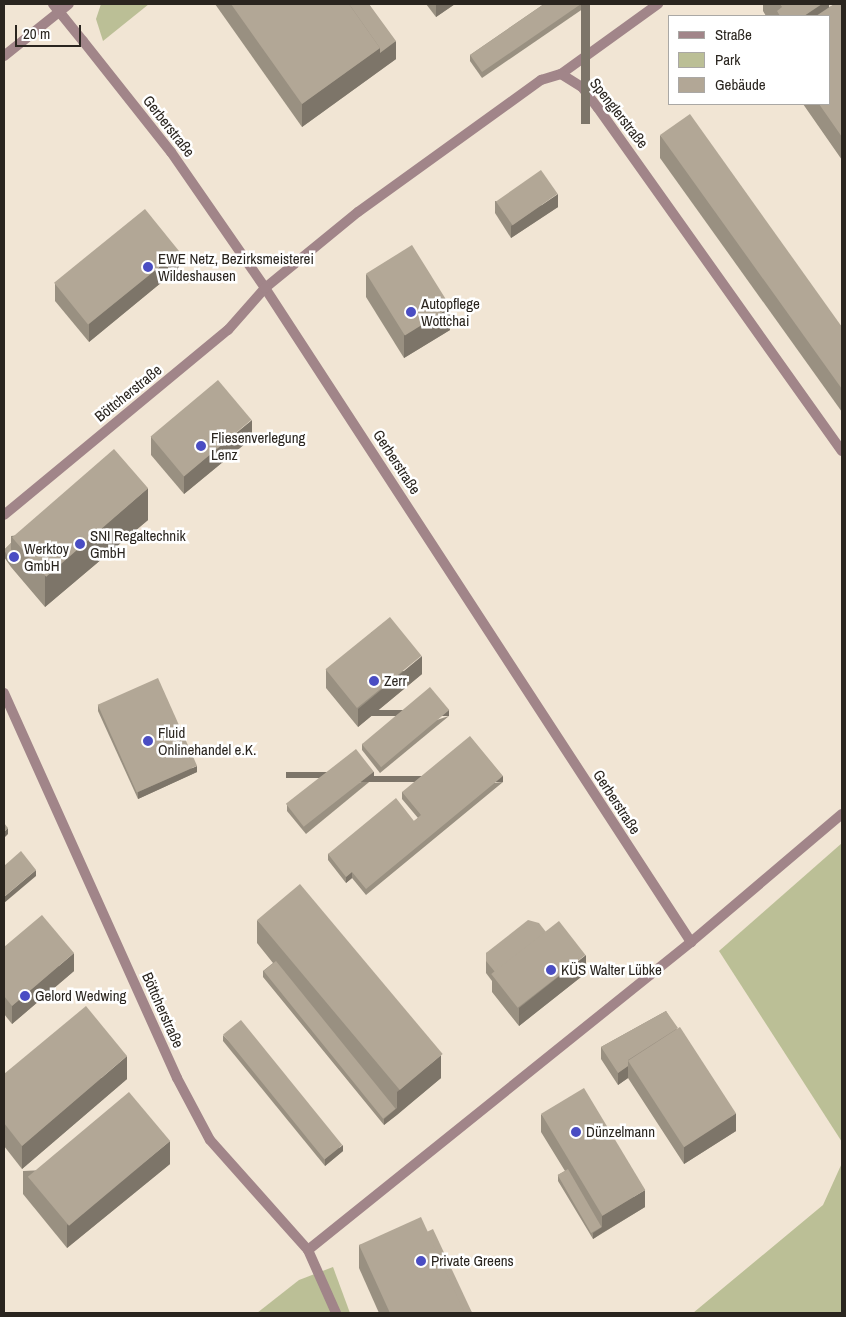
<!DOCTYPE html>
<meta charset="utf-8">
<style>
body{margin:0}
#map{position:relative;width:846px;height:1317px;overflow:hidden;background:#f1e5d4;font-family:"Archivo Narrow",sans-serif}
div>[style]{position:absolute}
[style*='--x']{left:calc(var(--x)*1px);top:calc(var(--y)*1px);width:calc(var(--w)*1px);rotate:calc(var(--a)*1deg)}
.green>*{inset:0;background:#bbbf96}
.service>*{height:10px;margin:-5px;padding:0 5px;transform-origin:5px;border-radius:5px;background:#a18589}
.minor>*{height:10px;margin:-5px;padding:0 5px;transform-origin:5px;border-radius:5px;background:#a18589}
.wall>*{inset:0;background:#999081}
.shaded-wall>*{inset:0;background:#7d7569;transform-origin:0 0}
.building>*{inset:0;background:#b2a796;transform-origin:0 0}
.dots>*{width:14px;height:14px;translate:-50% -50%;box-sizing:border-box;border:2px solid #fff;border-radius:50%}
span{translate:-50% -50%;white-space:nowrap;text-align:center;line-height:1.15;-webkit-text-stroke:5px #fff;paint-order:stroke}
.street-label{font-size:15px;color:#2a251f}
.poi-label{font-size:15px;color:#2a251f}
.left{translate:0 -50%;text-align:left}
.frame{position:absolute;inset:0;border:5px solid #2a251f;pointer-events:none}
.legend{position:absolute;left:668px;top:15px;width:162px;height:90px;box-sizing:border-box;background:#fff;border:1px solid #aaa8a5;margin:0;padding:6px 9px;list-style:none;font-size:15px;color:#2a251f}
.legend li{display:flex;align-items:center;gap:10px;height:25px}
.legend b{width:25px;border:1px solid #aaa8a5}
.scale{position:absolute;left:15px;top:25px;width:66px;height:22px;box-sizing:border-box;border:2px solid #2a251f;border-top:0;padding-left:6px;font-size:15px;line-height:18px;white-space:nowrap;color:#2a251f;-webkit-text-stroke:4px #fff;paint-order:stroke}
</style>
<div id="map">
<div class="green">
<div style="clip-path:polygon(101px 4px,149px 4px,103px 41px,96px 19px)"></div>
<div style="clip-path:polygon(842px 843px,842px 1142px,719px 951px)"></div>
<div style="clip-path:polygon(842px 1163px,842px 1313px,693px 1313px,823px 1205px)"></div>
<div style="clip-path:polygon(333px 1267px,350px 1313px,257px 1313px,299px 1280px)"></div>
</div>
<div class="service">
<div style="--x:53;--y:4;--w:48;--a:51"></div>
<div style="--x:561;--y:74;--w:120;--a:-35.8"></div>
<div style="--x:308;--y:1250;--w:491;--a:-38.8"></div>
</div>
<div class="minor">
<div style="--x:83;--y:41;--w:142;--a:51.6"></div>
<div style="--x:171;--y:152;--w:165;--a:55.3"></div>
<div style="--x:265;--y:288;--w:781;--a:56.92"></div>
<div style="--x:691;--y:942;--w:198;--a:-40.3"></div>
<div style="--x:4;--y:56;--w:83;--a:-38.7"></div>
<div style="--x:4;--y:515;--w:291;--a:-39.6"></div>
<div style="--x:228;--y:330;--w:56;--a:-48.6"></div>
<div style="--x:265;--y:288;--w:120;--a:-39.3"></div>
<div style="--x:358;--y:212;--w:226;--a:-35.8"></div>
<div style="--x:541;--y:80;--w:21;--a:-17"></div>
<div style="--x:561;--y:74;--w:25;--a:32"></div>
<div style="--x:582;--y:87;--w:26;--a:53"></div>
<div style="--x:598;--y:108;--w:421;--a:54.6"></div>
<div style="--x:4;--y:693;--w:422;--a:65.8"></div>
<div style="--x:177;--y:1078;--w:70;--a:62"></div>
<div style="--x:210;--y:1140;--w:147;--a:48.3"></div>
<div style="--x:308;--y:1250;--w:69;--a:66"></div>
</div>
<div class="wall">
<div style="clip-path:polygon(215px 4px,369px 4px,396px 59px,302px 127px)"></div>
<div style="clip-path:polygon(426px 4px,455px 4px,436px 17px)"></div>
<div style="clip-path:polygon(544px 4px,590px 4px,482px 78px,470px 61px,470px 55px)"></div>
<div style="clip-path:polygon(763px 4px,829px 4px,829px 7px,842px 4px,842px 160px,803px 104px,830px 104px,830px 16px,766px 16px,763px 11px)"></div>
<div style="clip-path:polygon(660px 135px,842px 327px,842px 412px,660px 158px)"></div>
<div style="clip-path:polygon(495px 201px,558px 207px,511px 238px,495px 213px)"></div>
<div style="clip-path:polygon(179px 268px,89px 342px,55px 301px,55px 283px)"></div>
<div style="clip-path:polygon(366px 274px,450px 330px,404px 358px,366px 297px)"></div>
<div style="clip-path:polygon(151px 437px,252px 438px,184px 494px,151px 455px)"></div>
<div style="clip-path:polygon(148px 520px,45px 607px,11px 567px,4px 557px,4px 550px,11px 543px,11px 536px)"></div>
<div style="clip-path:polygon(337px 660px,422px 674px,358px 727px,326px 688px,326px 670px,337px 661px)"></div>
<div style="clip-path:polygon(98px 705px,197px 772px,138px 799px,98px 711px)"></div>
<div style="clip-path:polygon(449px 716px,380px 773px,362px 750px,362px 744px)"></div>
<div style="clip-path:polygon(374px 778px,306px 834px,287px 811px,287px 805px)"></div>
<div style="clip-path:polygon(503px 782px,366px 895px,352px 878px,346px 883px,328px 860px,328px 854px,414px 821px,418px 818px,402px 799px,402px 792px)"></div>
<div style="clip-path:polygon(257px 920px,441px 1078px,384px 1125px,263px 977px,263px 971px,273px 963px,257px 943px)"></div>
<div style="clip-path:polygon(546px 932px,586px 973px,519px 1026px,492px 992px,492px 981px,486px 973px,486px 953px)"></div>
<div style="clip-path:polygon(4px 947px,74px 971px,12px 1024px,4px 1014px)"></div>
<div style="clip-path:polygon(666px 1011px,736px 1131px,684px 1164px,628px 1078px,618px 1085px,601px 1059px,601px 1047px)"></div>
<div style="clip-path:polygon(223px 1035px,343px 1151px,325px 1166px,223px 1041px)"></div>
<div style="clip-path:polygon(4px 1074px,127px 1079px,22px 1169px,4px 1146px)"></div>
<div style="clip-path:polygon(541px 1114px,645px 1207px,593px 1239px,558px 1181px,558px 1175px,565px 1171px,541px 1132px)"></div>
<div style="clip-path:polygon(170px 1164px,67px 1248px,23px 1194px,23px 1171px)"></div>
<div style="clip-path:polygon(427px 1232px,472px 1313px,379px 1313px,359px 1268px,359px 1245px)"></div>
</div>
<div class="shaded-wall">
<div style="clip-path:polygon(438px 4px,455px 4px,436px 17px,436px 5px)"></div>
<div style="left:581px;top:4px;width:9px;height:120px"></div>
<div style="clip-path:polygon(819px 4px,829px 4px,829px 16px,804px 16px)"></div>
<div style="clip-path:polygon(396px 41px,396px 59px,302px 127px,302px 104px,380px 48px)"></div>
<div style="clip-path:polygon(558px 194px,558px 207px,511px 238px,511px 226px)"></div>
<div style="clip-path:polygon(179px 251px,179px 268px,89px 342px,89px 324px)"></div>
<div style="clip-path:polygon(450px 307px,450px 330px,404px 358px,404px 335px)"></div>
<div style="clip-path:polygon(252px 420px,252px 438px,184px 494px,184px 476px)"></div>
<div style="clip-path:polygon(148px 488px,148px 520px,45px 607px,45px 576px)"></div>
<div style="clip-path:polygon(422px 656px,422px 674px,358px 727px,358px 709px)"></div>
<div style="left:449px;top:710px;width:6px;height:89px;rotate:90deg"></div>
<div style="clip-path:polygon(197px 766px,197px 772px,138px 799px,138px 792px)"></div>
<div style="left:374px;top:772px;width:6px;height:88px;rotate:90deg"></div>
<div style="left:503px;top:776px;width:6px;height:178px;rotate:90deg"></div>
<div style="clip-path:polygon(8px 828px,8px 834px,4px 838px,4px 832px)"></div>
<div style="clip-path:polygon(36px 870px,36px 876px,4px 903px,4px 897px)"></div>
<div style="clip-path:polygon(352px 872px,352px 878px,346px 883px,346px 877px)"></div>
<div style="clip-path:polygon(74px 953px,74px 971px,12px 1024px,12px 1006px)"></div>
<div style="clip-path:polygon(586px 955px,586px 973px,519px 1026px,519px 1008px)"></div>
<div style="clip-path:polygon(441px 1055px,441px 1078px,397px 1115px,397px 1092px)"></div>
<div style="clip-path:polygon(127px 1056px,127px 1079px,22px 1169px,22px 1146px)"></div>
<div style="clip-path:polygon(628px 1066px,628px 1078px,618px 1085px,618px 1073px)"></div>
<div style="clip-path:polygon(397px 1108px,397px 1115px,384px 1125px,384px 1119px)"></div>
<div style="clip-path:polygon(736px 1113px,736px 1131px,684px 1164px,684px 1146px)"></div>
<div style="clip-path:polygon(170px 1141px,170px 1164px,67px 1248px,67px 1225px)"></div>
<div style="clip-path:polygon(343px 1145px,343px 1151px,325px 1166px,325px 1159px)"></div>
<div style="clip-path:polygon(645px 1190px,645px 1207px,602px 1233px,602px 1216px)"></div>
<div style="clip-path:polygon(602px 1227px,602px 1233px,593px 1239px,593px 1233px)"></div>
</div>
<div class="building">
<div style="clip-path:polygon(231px 4px,349px 4px,380px 48px,302px 104px)"></div>
<div style="clip-path:polygon(349px 4px,369px 4px,396px 41px,380px 53px,380px 48px)"></div>
<div style="clip-path:polygon(544px 4px,581px 4px,482px 72px,470px 55px)"></div>
<div style="clip-path:polygon(780px 4px,822px 4px,804px 16px,780px 16px,777px 11px,782px 7px)"></div>
<div style="clip-path:polygon(834px 4px,842px 4px,842px 137px,819px 104px,830px 104px,830px 16px,816px 16px)"></div>
<div style="clip-path:polygon(690px 114px,842px 327px,842px 389px,660px 135px)"></div>
<div style="left:541px;top:170px;width:29px;height:55px;rotate:55deg"></div>
<div style="left:145px;top:209px;width:54px;height:117px;rotate:51deg"></div>
<div style="left:412px;top:245px;width:73px;height:54px;rotate:58deg"></div>
<div style="left:218px;top:380px;width:52px;height:88px;rotate:50deg"></div>
<div style="left:114px;top:449px;width:52px;height:135px;rotate:49deg"></div>
<div style="clip-path:polygon(11px 543px,11px 561px,4px 550px)"></div>
<div style="left:390px;top:617px;width:50px;height:83px;rotate:51deg"></div>
<div style="left:371px;top:632px;width:1px;height:44px"></div>
<div style="left:158px;top:678px;width:96px;height:66px;rotate:66deg"></div>
<div style="left:430px;top:687px;width:30px;height:89px;rotate:50deg"></div>
<div style="clip-path:polygon(470px 736px,503px 776px,366px 889px,352px 872px,346px 877px,328px 854px,396px 798px,414px 821px,421px 815px,402px 792px)"></div>
<div style="left:356px;top:749px;width:29px;height:89px;rotate:52deg"></div>
<div style="clip-path:polygon(4px 823px,8px 828px,4px 832px)"></div>
<div style="clip-path:polygon(21px 851px,36px 870px,4px 897px,4px 866px)"></div>
<div style="left:300px;top:884px;width:222px;height:56px;rotate:50deg"></div>
<div style="clip-path:polygon(42px 915px,74px 953px,12px 1006px,4px 996px,4px 947px)"></div>
<div style="clip-path:polygon(528px 920px,539px 923px,546px 932px,495px 972px,486px 961px,486px 953px)"></div>
<div style="left:559px;top:921px;width:43px;height:86px;rotate:52deg"></div>
<div style="left:276px;top:961px;width:190px;height:16px;rotate:51deg"></div>
<div style="clip-path:polygon(86px 1006px,127px 1056px,22px 1146px,4px 1123px,4px 1074px)"></div>
<div style="clip-path:polygon(666px 1011px,678px 1028px,628px 1060px,628px 1066px,618px 1073px,601px 1047px)"></div>
<div style="left:241px;top:1020px;width:161px;height:23px;rotate:51deg"></div>
<div style="left:680px;top:1027px;width:103px;height:62px;rotate:57deg"></div>
<div style="left:584px;top:1088px;width:119px;height:50px;rotate:59deg"></div>
<div style="left:129px;top:1092px;width:64px;height:132px;rotate:50deg"></div>
<div style="left:568px;top:1169px;width:67px;height:12px;rotate:60deg"></div>
<div style="clip-path:polygon(421px 1217px,465px 1313px,390px 1313px,359px 1245px)"></div>
<div style="left:433px;top:1229px;width:93px;height:7px;rotate:65deg"></div>
</div>
<div class="dots">
<div style="left:148px;top:267px;background:#4a4dc3"></div>
<div style="left:411px;top:312px;background:#4a4dc3"></div>
<div style="left:201px;top:446px;background:#4a4dc3"></div>
<div style="left:80px;top:544px;background:#4a4dc3"></div>
<div style="left:14px;top:557px;background:#4a4dc3"></div>
<div style="left:374px;top:681px;background:#4a4dc3"></div>
<div style="left:148px;top:741px;background:#4a4dc3"></div>
<div style="left:551px;top:970px;background:#4a4dc3"></div>
<div style="left:25px;top:996px;background:#4a4dc3"></div>
<div style="left:576px;top:1132px;background:#4a4dc3"></div>
<div style="left:421px;top:1261px;background:#4a4dc3"></div>
</div>
<div class="street-label">
<span style="left:619px;top:113px;rotate:52deg">Spenglerstraße</span>
<span style="left:169px;top:126px;rotate:52deg">Gerberstraße</span>
<span style="left:128px;top:393px;rotate:-39deg">Böttcherstraße</span>
<span style="left:397px;top:462px;rotate:57deg">Gerberstraße</span>
<span style="left:617px;top:802px;rotate:57deg">Gerberstraße</span>
<span style="left:163px;top:1010px;rotate:66deg">Böttcherstraße</span>
</div>
<div class="poi-label">
<span class="left" style="left:158px;top:267px">EWE Netz, Bezirksmeisterei<br>Wildeshausen</span>
<span class="left" style="left:421px;top:312px">Autopflege<br>Wottchai</span>
<span class="left" style="left:211px;top:446px">Fliesenverlegung<br>Lenz</span>
<span class="left" style="left:90px;top:544px">SNI Regaltechnik<br>GmbH</span>
<span class="left" style="left:24px;top:557px">Werktoy<br>GmbH</span>
<span class="left" style="left:384px;top:681px">Zerr</span>
<span class="left" style="left:158px;top:741px">Fluid<br>Onlinehandel e.K.</span>
<span class="left" style="left:561px;top:970px">KÜS Walter Lübke</span>
<span class="left" style="left:35px;top:996px">Gelord Wedwing</span>
<span class="left" style="left:586px;top:1132px">Dünzelmann</span>
<span class="left" style="left:431px;top:1261px">Private Greens</span>
</div>
<div class="frame"></div>
<ul class="legend">
<li><b style="height:6px;background:#a18589"></b>Straße</li>
<li><b style="height:14px;background:#bbbf96"></b>Park</li>
<li><b style="height:14px;background:#b2a796"></b>Gebäude</li>
</ul>
<div class="scale">20 m</div>
</div>
